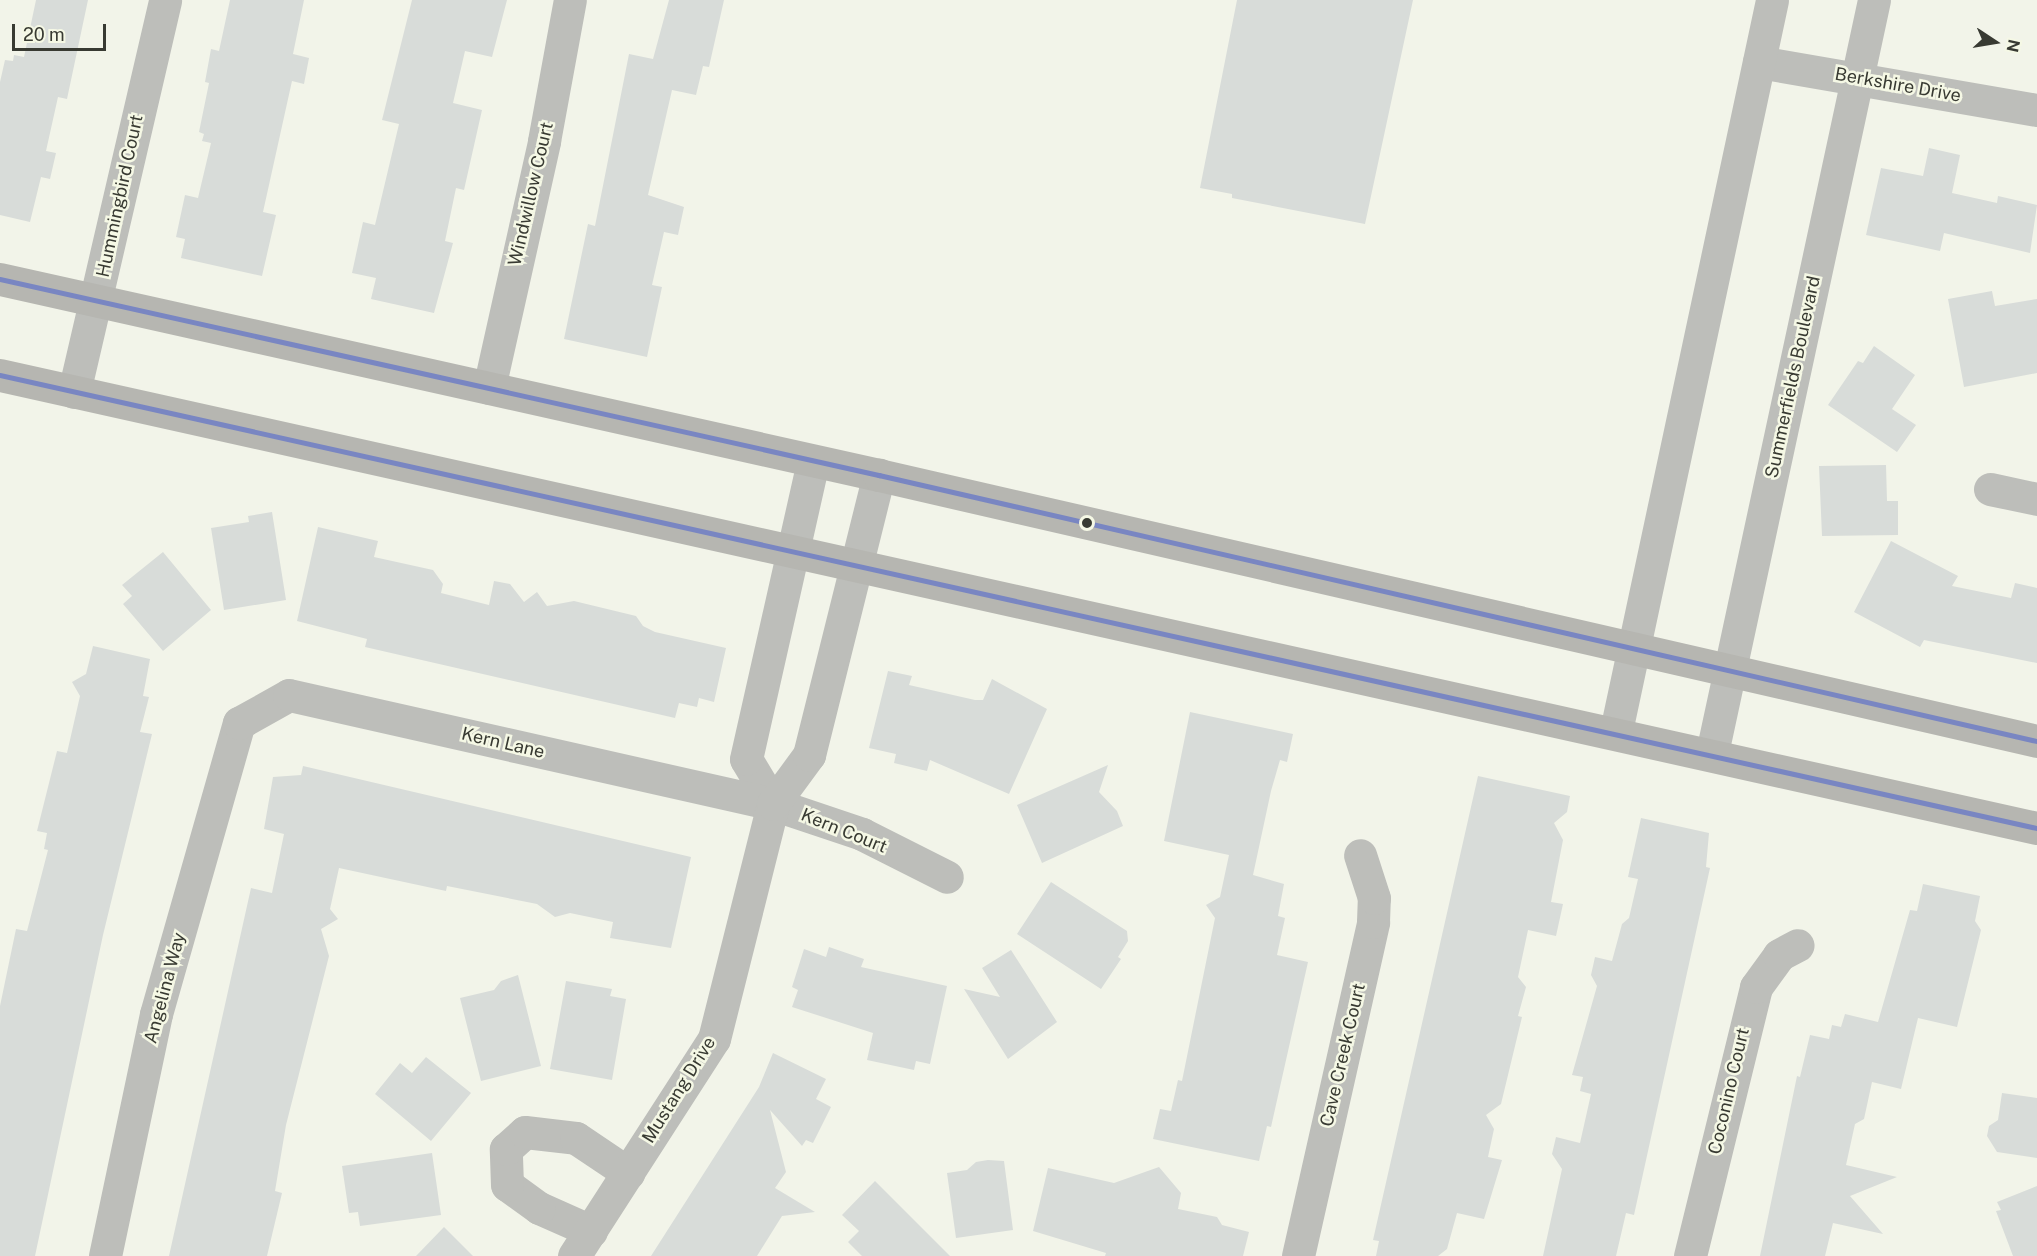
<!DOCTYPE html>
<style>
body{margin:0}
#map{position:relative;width:2037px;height:1256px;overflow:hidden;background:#f2f4e9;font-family:"Public Sans",sans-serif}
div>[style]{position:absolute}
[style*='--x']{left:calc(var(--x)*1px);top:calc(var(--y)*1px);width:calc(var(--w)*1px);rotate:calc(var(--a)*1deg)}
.building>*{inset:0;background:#d8dcd9}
.minor>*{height:33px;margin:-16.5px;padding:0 16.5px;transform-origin:16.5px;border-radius:16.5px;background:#bdbeba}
.major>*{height:33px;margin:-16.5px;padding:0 16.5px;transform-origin:16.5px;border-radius:16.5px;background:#b6b6b1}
.bus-1>*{height:4.5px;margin:-2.25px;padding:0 2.25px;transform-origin:2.25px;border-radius:2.25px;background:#7986c2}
.dots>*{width:16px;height:16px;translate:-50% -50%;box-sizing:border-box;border:3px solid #f5f8e5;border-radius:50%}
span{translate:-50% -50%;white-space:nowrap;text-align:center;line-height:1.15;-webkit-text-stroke:5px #f5f8e5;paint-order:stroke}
.street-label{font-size:18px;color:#383a32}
.north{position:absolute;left:1965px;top:12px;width:60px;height:60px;-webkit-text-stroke:4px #f5f8e5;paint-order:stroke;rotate:102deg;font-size:16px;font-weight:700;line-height:24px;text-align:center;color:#383a32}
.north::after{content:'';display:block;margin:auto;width:21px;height:27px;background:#383a32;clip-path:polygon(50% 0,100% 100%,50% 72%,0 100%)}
.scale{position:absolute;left:12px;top:24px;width:94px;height:27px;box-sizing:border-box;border:3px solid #383a32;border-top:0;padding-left:8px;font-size:18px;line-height:21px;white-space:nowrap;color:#383a32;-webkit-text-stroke:4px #f5f8e5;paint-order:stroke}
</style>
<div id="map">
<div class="building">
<div style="clip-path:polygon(36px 0,88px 0,67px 99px,58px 97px,46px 151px,56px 153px,50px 179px,41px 177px,30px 222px,0 215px,0 82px,5px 60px,13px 61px,14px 55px,24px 57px)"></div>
<div style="clip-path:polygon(230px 0,304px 0,293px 54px,309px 58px,304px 84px,292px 81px,263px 212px,276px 215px,262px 276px,181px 258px,185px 239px,176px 237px,185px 195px,198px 198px,211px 143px,202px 141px,204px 134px,199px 132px,209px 83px,205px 82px,211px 49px,219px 51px)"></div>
<div style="clip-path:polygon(412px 0,507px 0,492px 57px,465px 51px,453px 103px,482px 110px,464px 190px,456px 188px,445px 241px,453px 243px,434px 313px,371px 299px,376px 278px,352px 273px,363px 222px,375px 225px,399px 124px,382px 120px)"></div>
<div style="clip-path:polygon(669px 0,724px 0,709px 67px,703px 66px,696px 95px,672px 90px,648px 195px,684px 207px,678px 235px,664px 232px,652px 285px,662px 287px,647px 357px,564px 339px,588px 224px,595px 226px,629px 54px,653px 59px)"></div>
<div style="clip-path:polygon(1237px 0,1413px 0,1365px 224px,1232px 198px,1232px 194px,1200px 188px)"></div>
<div style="clip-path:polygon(1929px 148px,1960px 155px,1952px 193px,1997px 203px,1998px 196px,2037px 205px,2030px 253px,1944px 233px,1940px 251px,1866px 235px,1881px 168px,1923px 176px)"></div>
<div style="clip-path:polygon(1992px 291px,1995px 306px,2037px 299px,2037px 373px,1964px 387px,1948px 299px)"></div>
<div style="clip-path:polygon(1874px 346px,1915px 375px,1892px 409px,1916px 425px,1897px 452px,1828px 405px,1858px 361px,1863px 363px)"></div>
<div style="clip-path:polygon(1886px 465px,1887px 501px,1898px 501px,1898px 535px,1822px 536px,1819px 466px)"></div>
<div style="clip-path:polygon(272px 512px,286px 600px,224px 610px,211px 528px,249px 522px,248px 516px)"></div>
<div style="clip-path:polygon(318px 527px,378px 541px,374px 557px,433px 570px,443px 584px,441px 593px,489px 605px,494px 581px,510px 584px,524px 602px,537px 592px,547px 606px,574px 601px,636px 616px,643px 626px,655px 632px,726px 648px,714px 702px,699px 698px,697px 707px,679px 703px,675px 718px,365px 647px,367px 639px,297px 621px)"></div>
<div style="clip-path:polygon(1891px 541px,1958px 576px,1952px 586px,2011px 598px,2015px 583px,2037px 588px,2037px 663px,1924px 640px,1920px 647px,1854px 612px)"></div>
<div style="clip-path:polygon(163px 552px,211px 610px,163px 651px,123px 604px,132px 596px,122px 585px)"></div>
<div style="clip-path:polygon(93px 646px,150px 659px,143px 696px,149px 697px,140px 732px,152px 734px,103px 935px,35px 1256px,0 1256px,0 1006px,16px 929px,27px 931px,48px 850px,44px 849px,47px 833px,37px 831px,57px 751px,67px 753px,80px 696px,72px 682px,86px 674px)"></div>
<div style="clip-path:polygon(888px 671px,912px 676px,909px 685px,975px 700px,983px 700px,992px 679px,1047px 709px,1009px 794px,930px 760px,927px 771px,894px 763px,896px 754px,869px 748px)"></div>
<div style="clip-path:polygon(1190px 712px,1293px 734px,1287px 762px,1280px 760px,1271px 791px,1253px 875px,1284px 884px,1278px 916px,1285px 918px,1277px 955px,1308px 962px,1271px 1127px,1267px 1126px,1259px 1161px,1153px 1139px,1160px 1109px,1171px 1111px,1178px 1080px,1182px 1081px,1215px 918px,1206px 905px,1220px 897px,1229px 855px,1164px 841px)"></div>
<div style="clip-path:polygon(1108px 765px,1099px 792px,1117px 811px,1123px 826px,1042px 863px,1017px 805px)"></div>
<div style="clip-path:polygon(303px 766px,691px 857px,671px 948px,610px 938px,613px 922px,570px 913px,555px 917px,537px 904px,447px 886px,446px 891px,339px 868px,330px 909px,338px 919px,321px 929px,329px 956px,286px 1125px,275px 1191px,282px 1193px,267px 1256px,169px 1256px,251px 888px,272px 893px,284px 834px,264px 829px,273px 777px,301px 775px)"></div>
<div style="clip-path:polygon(1478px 776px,1570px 796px,1567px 812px,1554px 823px,1563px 840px,1551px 902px,1563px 904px,1556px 936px,1528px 930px,1518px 977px,1526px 987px,1518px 1016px,1522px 1017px,1501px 1104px,1486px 1115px,1494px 1129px,1488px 1157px,1502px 1160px,1484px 1219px,1457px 1213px,1447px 1249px,1438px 1256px,1376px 1256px,1379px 1241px,1373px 1240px)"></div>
<div style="clip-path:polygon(1641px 818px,1709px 833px,1706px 867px,1710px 868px,1634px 1215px,1626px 1213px,1616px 1256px,1543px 1256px,1562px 1169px,1552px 1154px,1556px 1137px,1580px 1143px,1591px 1094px,1580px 1091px,1583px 1077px,1572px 1075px,1597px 986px,1591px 975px,1595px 957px,1612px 961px,1622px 924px,1629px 918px,1638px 879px,1628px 877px)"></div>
<div style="clip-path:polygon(1051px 882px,1127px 931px,1128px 941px,1118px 957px,1121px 959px,1101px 989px,1017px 934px)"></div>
<div style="clip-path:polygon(1923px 884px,1980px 896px,1975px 921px,1981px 930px,1957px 1027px,1918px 1018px,1901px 1089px,1872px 1082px,1864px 1119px,1855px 1124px,1846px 1165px,1897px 1177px,1850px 1196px,1883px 1234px,1833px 1223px,1825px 1256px,1760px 1256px,1797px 1076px,1800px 1077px,1810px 1035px,1829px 1039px,1832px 1025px,1841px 1027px,1845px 1014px,1878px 1022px,1910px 910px,1917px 911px)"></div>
<div style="clip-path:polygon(829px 947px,864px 959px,861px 967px,947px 986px,930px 1064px,916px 1061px,914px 1070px,867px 1060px,873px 1033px,792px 1007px,798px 990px,792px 987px,804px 949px,826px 957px)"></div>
<div style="clip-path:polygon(1011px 950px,1057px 1022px,1008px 1059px,964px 989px,1000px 997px,982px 968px)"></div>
<div style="clip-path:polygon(518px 975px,541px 1066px,481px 1081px,460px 998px,494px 990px,501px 981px)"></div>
<div style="clip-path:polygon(566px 981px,612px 989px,610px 996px,626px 999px,612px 1080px,550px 1069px)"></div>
<div style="clip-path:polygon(773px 1053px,826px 1079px,816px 1099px,831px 1107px,813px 1143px,806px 1140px,802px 1146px,770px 1110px,786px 1172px,775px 1188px,815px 1212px,782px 1216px,757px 1256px,651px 1256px,759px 1087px)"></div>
<div style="clip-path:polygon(426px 1057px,471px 1093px,431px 1141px,375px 1094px,400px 1063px,412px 1073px)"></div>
<div style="clip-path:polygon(2002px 1093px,2037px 1098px,2037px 1158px,1997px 1152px,1987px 1136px,1989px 1126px,1998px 1120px)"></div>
<div style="clip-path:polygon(432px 1153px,441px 1215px,360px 1226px,358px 1212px,349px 1213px,342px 1166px)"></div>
<div style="clip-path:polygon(988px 1160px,1004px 1161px,1013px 1230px,956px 1238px,947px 1173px,967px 1170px,976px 1162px)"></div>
<div style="clip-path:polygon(1159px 1167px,1181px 1193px,1178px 1209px,1217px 1217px,1222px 1225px,1249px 1232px,1243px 1256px,1105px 1256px,1106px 1253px,1033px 1231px,1048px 1168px,1114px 1183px)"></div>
<div style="clip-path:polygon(875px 1181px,950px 1256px,862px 1256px,848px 1242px,859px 1231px,842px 1215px)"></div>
<div style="clip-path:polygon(2037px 1186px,2037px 1256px,2013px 1256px,1996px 1211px,2001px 1210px,1997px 1202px)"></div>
<div style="clip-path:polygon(444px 1227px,473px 1256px,416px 1256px)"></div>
</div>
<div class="minor">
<div style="--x:1759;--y:62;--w:282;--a:9.8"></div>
<div style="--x:489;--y:388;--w:253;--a:-77.4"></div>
<div style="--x:544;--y:141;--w:143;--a:-79.6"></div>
<div style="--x:74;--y:392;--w:402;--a:-76.9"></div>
<div style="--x:1990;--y:489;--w:48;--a:12"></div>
<div style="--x:1616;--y:731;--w:747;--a:-77.95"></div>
<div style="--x:1712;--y:753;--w:770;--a:-77.86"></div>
<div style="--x:773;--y:804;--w:52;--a:-121"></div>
<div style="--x:746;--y:759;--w:305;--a:-77.3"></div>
<div style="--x:591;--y:1231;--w:57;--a:-156.1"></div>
<div style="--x:539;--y:1208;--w:39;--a:-144"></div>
<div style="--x:507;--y:1185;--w:36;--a:-92"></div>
<div style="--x:506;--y:1149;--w:25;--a:-42"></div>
<div style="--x:525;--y:1132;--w:51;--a:6.7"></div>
<div style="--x:576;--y:1138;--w:63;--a:33.9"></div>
<div style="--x:105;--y:1256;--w:247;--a:-78.1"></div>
<div style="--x:156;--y:1014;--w:303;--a:-74.1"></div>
<div style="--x:239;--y:723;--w:57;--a:-29.2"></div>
<div style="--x:289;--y:695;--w:496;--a:12.7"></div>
<div style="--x:773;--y:804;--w:94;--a:18.6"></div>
<div style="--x:862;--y:834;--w:95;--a:26.8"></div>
<div style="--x:574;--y:1256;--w:258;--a:-57.2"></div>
<div style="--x:714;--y:1039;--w:242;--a:-75.9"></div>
<div style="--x:773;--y:804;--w:61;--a:-53.7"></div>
<div style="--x:809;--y:755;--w:289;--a:-76"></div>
<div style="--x:1298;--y:1256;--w:342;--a:-77.3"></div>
<div style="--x:1373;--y:922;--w:24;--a:-88"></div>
<div style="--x:1374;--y:898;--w:45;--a:-108"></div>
<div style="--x:1690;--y:1256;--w:277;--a:-76.2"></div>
<div style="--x:1756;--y:987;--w:39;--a:-54"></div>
<div style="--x:1779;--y:955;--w:21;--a:-28"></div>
</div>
<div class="major">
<div style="--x:0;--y:279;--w:901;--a:12.57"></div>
<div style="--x:879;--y:475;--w:1188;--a:12.94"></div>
<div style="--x:0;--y:375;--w:2087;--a:12.54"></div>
</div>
<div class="bus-1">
<div style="--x:0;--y:279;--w:901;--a:12.57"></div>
<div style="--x:879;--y:475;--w:1188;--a:12.94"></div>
<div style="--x:0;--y:375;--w:2087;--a:12.54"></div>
</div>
<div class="dots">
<div style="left:1087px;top:523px;background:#383a32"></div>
</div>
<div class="street-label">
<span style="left:1898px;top:85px;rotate:10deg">Berkshire Drive</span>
<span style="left:531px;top:194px;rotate:-77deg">Windwillow Court</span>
<span style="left:120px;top:196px;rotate:-78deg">Hummingbird Court</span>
<span style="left:1793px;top:377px;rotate:-78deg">Summerfields Boulevard</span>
<span style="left:503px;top:743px;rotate:13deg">Kern Lane</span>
<span style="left:844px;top:831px;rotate:22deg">Kern Court</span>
<span style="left:165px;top:988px;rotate:-75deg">Angelina Way</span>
<span style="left:1343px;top:1055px;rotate:-77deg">Cave Creek Court</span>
<span style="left:679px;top:1090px;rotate:-58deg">Mustang Drive</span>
<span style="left:1729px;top:1091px;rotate:-77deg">Coconino Court</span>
</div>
<div class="north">N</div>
<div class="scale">20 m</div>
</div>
